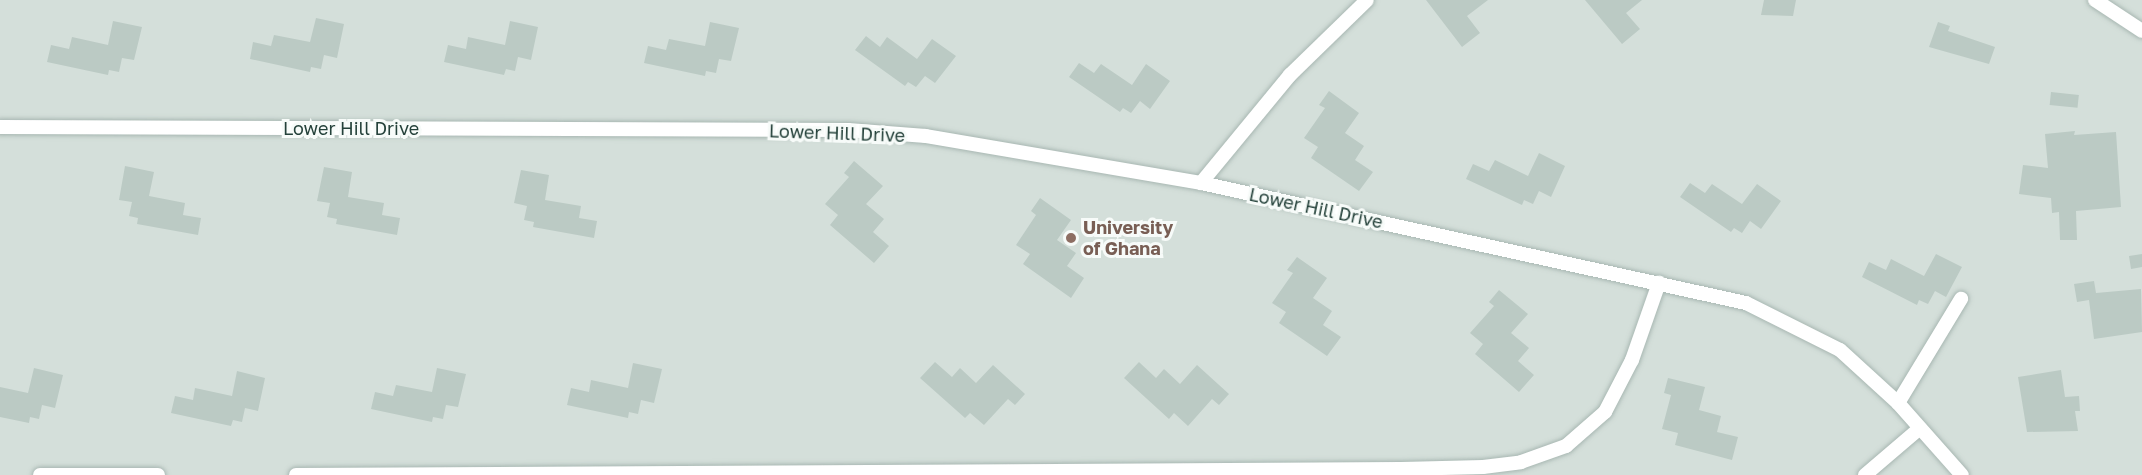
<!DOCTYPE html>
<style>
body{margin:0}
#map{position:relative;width:2142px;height:475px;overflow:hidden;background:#e6efeb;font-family:"Golos Text",sans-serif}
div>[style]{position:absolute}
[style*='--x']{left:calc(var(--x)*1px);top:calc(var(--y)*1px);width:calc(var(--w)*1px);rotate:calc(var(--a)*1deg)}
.built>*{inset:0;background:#d4dfda;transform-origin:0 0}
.building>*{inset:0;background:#bbcac4;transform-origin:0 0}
.roads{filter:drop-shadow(0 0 2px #a8b7b2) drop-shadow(0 0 2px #a8b7b2)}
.minor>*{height:14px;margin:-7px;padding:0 7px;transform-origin:7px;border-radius:7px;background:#fff}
.dots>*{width:16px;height:16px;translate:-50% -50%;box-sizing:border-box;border:3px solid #f7fbf9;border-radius:50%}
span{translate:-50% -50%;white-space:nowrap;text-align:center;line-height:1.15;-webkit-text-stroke:6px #f7fbf9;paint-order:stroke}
.street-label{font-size:18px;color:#24413a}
.education-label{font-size:18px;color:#785e54;font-weight:700}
.left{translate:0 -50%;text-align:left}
</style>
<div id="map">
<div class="built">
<div style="left:0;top:0;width:2142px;height:475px"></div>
</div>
<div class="building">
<div style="clip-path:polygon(1426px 0,1488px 0,1467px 16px,1480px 33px,1462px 47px)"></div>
<div style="clip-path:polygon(1585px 0,1642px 0,1626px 13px,1640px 29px,1622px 44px)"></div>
<div style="clip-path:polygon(1764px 0,1796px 0,1793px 16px,1761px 15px)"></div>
<div style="clip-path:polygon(316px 18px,344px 24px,337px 58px,324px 55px,321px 69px,311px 67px,310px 72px,250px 59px,253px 42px,271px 46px,274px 35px,310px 42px)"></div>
<div style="clip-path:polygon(113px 21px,142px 27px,134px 60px,122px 58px,119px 72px,109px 70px,108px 75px,47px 62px,51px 45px,69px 49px,72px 37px,108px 45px)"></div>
<div style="clip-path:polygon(510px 21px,538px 27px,531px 60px,518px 57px,515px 71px,506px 69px,504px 75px,444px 62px,448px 45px,466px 49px,468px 37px,505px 45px)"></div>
<div style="clip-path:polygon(710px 22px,739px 28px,731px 61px,719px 59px,716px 73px,706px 71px,705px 76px,644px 63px,648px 46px,666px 50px,669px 39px,705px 46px)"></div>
<div style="clip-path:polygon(1938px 22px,1950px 26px,1948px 31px,1995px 47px,1989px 64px,1929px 47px)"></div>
<div style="clip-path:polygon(866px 36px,880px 47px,887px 37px,917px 59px,932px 39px,956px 56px,935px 83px,925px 76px,916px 87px,908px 82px,905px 86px,855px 50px)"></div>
<div style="clip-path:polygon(1079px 63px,1094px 73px,1101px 64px,1132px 85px,1146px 64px,1170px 81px,1150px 109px,1140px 101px,1131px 113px,1123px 108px,1120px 112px,1069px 77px)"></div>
<div style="clip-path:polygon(1329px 91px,1359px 113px,1345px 133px,1364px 146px,1355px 160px,1373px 172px,1359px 191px,1311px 158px,1318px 147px,1304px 138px,1325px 108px,1319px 105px)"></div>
<div style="left:2051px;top:92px;width:28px;height:13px;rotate:6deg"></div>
<div style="clip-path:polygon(2075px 131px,2074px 135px,2116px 132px,2121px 207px,2076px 211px,2077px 240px,2060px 240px,2059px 212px,2052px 213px,2051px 198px,2019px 194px,2023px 165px,2048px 168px,2045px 134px)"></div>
<div style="clip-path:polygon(1539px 153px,1565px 166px,1551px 197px,1539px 191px,1533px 204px,1524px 200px,1522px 205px,1466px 179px,1473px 164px,1489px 171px,1495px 160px,1528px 176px)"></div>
<div style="clip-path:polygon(854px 161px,883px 186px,866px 204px,884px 219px,873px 232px,889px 246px,874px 263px,830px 225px,838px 215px,825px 204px,849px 177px,844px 173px)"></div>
<div style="clip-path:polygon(125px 166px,154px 172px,149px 196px,185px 203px,183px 215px,201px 218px,198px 235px,137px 224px,138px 218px,129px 216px,132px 202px,119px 200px)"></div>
<div style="clip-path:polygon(324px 167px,352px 172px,348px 197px,384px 203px,382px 215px,400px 218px,397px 235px,336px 224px,337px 219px,327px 217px,330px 203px,317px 201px)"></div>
<div style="clip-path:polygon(521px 170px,549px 175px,545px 200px,581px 206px,579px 218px,597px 221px,594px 238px,533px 227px,534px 222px,524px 220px,527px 206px,514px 203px)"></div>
<div style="clip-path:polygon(1690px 183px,1705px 193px,1712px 184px,1742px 204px,1757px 184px,1781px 201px,1761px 229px,1750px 221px,1742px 233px,1734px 228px,1731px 232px,1680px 197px)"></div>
<div style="clip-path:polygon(1040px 198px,1071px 220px,1057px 240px,1076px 253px,1067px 266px,1084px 278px,1071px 298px,1023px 264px,1030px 254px,1016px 245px,1036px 215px,1031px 211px)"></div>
<div style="clip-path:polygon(1936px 254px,1962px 267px,1946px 297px,1935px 291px,1928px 304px,1919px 300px,1917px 305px,1862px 277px,1869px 262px,1886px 270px,1891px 259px,1924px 276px)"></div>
<div style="clip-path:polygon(2142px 254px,2142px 267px,2131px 269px,2129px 256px)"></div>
<div style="clip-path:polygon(1297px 257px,1327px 278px,1313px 298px,1332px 311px,1323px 325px,1341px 337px,1327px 356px,1279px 323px,1286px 312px,1272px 303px,1293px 273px,1287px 270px)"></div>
<div style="clip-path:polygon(2094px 281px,2096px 293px,2141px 289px,2142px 332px,2094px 339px,2089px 300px,2077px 302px,2074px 284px)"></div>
<div style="clip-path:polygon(1499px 290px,1528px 314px,1511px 333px,1529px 348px,1518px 361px,1534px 375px,1519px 392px,1475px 354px,1483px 344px,1470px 333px,1494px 306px,1489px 302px)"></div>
<div style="clip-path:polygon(935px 362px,952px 377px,960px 368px,976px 383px,993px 365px,1025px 394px,1015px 405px,1008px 399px,984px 425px,970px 413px,965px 418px,920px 378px)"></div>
<div style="clip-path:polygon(1139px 362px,1156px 378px,1164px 369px,1180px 384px,1197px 365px,1229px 394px,1219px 405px,1212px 399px,1188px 426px,1174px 413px,1169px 419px,1124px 378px)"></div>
<div style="clip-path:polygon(633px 363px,662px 369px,654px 403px,641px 400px,638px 414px,629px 412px,628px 418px,567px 405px,571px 388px,589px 392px,591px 380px,628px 388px)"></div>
<div style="clip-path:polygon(34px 368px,63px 375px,55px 408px,42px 405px,39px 419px,30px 417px,29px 423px,0 417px,0 387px,28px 393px)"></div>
<div style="clip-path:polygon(437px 368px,466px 374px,458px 407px,446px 405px,443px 419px,433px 417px,432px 422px,371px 409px,375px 392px,393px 396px,396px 385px,432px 392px)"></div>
<div style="clip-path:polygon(2061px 370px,2065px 397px,2079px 396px,2080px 411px,2075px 411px,2078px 431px,2027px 432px,2018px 377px)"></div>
<div style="clip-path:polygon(237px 371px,265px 378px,258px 411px,245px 408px,242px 422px,233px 420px,231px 426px,171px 413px,175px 396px,193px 400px,195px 388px,232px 396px)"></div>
<div style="clip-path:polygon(1668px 378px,1705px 387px,1699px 410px,1721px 416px,1717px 432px,1738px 437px,1732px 460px,1675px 445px,1678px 433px,1662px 429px,1671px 395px,1664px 393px)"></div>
</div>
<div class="roads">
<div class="minor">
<div style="--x:2095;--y:0;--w:56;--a:33.4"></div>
<div style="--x:0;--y:127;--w:848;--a:0.2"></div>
<div style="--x:848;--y:130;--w:78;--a:4.4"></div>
<div style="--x:926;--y:136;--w:279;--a:9.7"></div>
<div style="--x:1201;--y:183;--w:558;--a:12.42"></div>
<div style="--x:1746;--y:303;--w:105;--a:26.6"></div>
<div style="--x:1840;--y:350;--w:79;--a:42.4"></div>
<div style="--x:1898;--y:403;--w:96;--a:48.4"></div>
<div style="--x:1201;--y:183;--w:140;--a:-50.5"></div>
<div style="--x:1290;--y:75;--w:107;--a:-44.2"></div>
<div style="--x:1898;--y:403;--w:122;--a:-58.8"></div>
<div style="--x:40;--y:475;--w:118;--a:0"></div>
<div style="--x:296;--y:475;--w:1105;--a:-0.31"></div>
<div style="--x:1401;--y:469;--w:82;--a:-1.4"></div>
<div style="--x:1483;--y:467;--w:38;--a:-7"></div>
<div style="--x:1521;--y:462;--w:48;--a:-19.6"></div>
<div style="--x:1566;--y:446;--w:52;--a:-41.1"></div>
<div style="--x:1605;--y:412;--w:59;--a:-62.6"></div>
<div style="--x:1632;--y:360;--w:82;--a:-70.7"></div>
<div style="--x:1865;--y:475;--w:72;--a:-40.5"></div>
</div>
</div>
<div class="dots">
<div style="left:1071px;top:238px;background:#8d6e63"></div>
</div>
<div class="street-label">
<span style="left:351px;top:128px">Lower Hill Drive</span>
<span style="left:837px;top:133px;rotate:2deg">Lower Hill Drive</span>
<span style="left:1316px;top:208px;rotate:12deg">Lower Hill Drive</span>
</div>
<div class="education-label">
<span class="left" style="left:1083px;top:238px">University<br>of Ghana</span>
</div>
</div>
